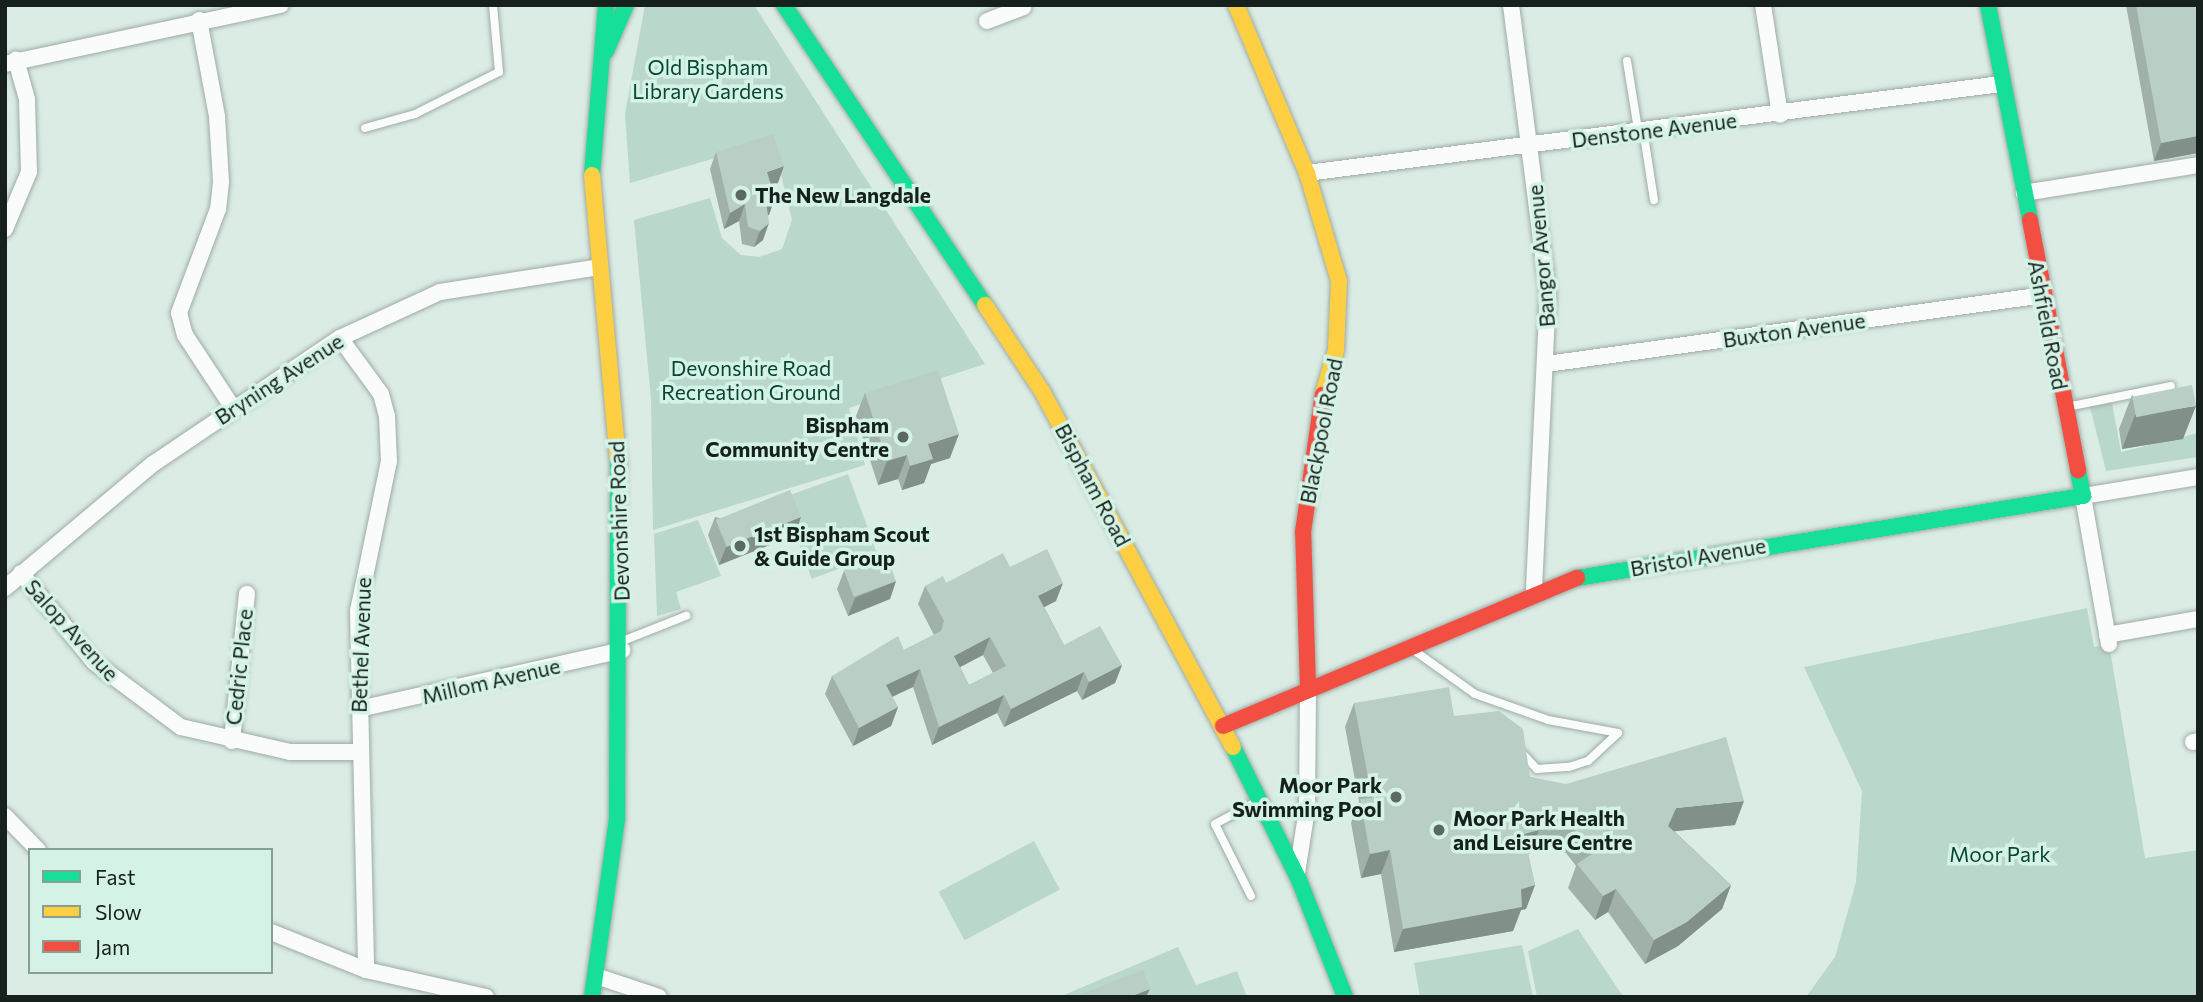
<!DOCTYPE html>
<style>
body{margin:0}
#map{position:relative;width:2203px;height:1002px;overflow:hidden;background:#dbece5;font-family:Commissioner,sans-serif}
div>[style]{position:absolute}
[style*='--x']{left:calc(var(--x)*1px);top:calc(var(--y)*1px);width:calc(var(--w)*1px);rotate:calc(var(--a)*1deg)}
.green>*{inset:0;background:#b9d7cb;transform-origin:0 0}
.roads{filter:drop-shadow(0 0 2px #9eaba5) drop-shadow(0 0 2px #9eaba5)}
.lane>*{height:8px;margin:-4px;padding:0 4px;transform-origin:4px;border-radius:4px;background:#fafcfb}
.street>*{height:16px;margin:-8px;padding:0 8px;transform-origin:8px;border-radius:8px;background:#fafcfb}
.fast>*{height:16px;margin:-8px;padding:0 8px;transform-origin:8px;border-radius:8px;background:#16e098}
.slow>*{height:16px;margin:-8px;padding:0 8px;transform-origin:8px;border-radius:8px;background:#ffcf43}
.jam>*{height:16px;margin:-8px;padding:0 8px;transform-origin:8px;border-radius:8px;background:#f24e42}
.wall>*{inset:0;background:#9fb1a9}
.shaded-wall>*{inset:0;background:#82908a}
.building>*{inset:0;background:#b9cec5;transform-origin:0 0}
.dots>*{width:19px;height:19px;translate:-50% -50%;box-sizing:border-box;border:4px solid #d4f3e6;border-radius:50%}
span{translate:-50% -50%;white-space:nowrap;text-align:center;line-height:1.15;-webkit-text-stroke:7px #d4f3e6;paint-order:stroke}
.park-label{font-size:21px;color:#094634}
.street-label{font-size:21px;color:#16211d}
.poi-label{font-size:21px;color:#16211d;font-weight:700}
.left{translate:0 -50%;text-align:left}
.right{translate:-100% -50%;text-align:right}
.frame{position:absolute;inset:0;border:7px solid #16211d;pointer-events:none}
.legend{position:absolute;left:28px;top:848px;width:245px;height:126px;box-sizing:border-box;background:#d4f3e6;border:2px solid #889f96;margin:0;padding:9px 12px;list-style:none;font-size:21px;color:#16211d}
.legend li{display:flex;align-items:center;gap:14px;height:35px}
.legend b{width:35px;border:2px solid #889f96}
</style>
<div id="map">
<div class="green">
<div style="clip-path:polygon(645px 5px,754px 5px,985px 364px,849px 408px,865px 465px,653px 530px,651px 399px,634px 220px,710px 198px,722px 238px,741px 255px,759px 257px,782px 249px,792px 220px,773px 141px,630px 183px,625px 114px)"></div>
<div style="clip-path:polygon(2112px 403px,2121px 452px,2198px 433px,2198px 457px,2106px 471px,2090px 407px)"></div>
<div style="left:848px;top:474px;width:86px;height:70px;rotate:70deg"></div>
<div style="clip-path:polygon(698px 520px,721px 576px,676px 592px,681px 609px,657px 616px,654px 534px)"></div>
<div style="clip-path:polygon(2087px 608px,2094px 647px,2109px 644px,2145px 858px,2198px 850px,2198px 997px,1806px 997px,1835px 957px,1856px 882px,1862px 791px,1804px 667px)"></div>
<div style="left:1034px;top:841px;width:55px;height:108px;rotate:62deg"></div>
<div style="clip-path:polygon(1578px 929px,1616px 986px,1624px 997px,1537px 997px,1528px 951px)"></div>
<div style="clip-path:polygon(1522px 945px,1533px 997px,1420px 997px,1414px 963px)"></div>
<div style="clip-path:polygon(1178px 947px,1196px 985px,1237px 971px,1247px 997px,1059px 997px)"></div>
</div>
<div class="roads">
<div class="lane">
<div style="--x:1627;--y:61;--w:70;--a:80.9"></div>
<div style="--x:365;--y:128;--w:52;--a:-15.6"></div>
<div style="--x:415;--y:114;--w:94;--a:-26.6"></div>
<div style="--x:499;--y:72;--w:67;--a:-95.1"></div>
<div style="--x:1643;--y:129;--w:72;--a:81.2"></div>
<div style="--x:2067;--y:407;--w:106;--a:-11.4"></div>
<div style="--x:625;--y:640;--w:66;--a:-21.5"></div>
<div style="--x:1412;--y:649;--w:77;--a:35.5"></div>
<div style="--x:1475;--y:694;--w:77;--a:19.6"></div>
<div style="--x:1548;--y:720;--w:71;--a:10.5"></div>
<div style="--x:1521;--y:752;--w:23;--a:47"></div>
<div style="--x:1537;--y:769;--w:32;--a:-4"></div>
<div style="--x:1569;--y:767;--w:20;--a:-18"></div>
<div style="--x:1588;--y:761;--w:41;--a:-43"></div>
<div style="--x:1251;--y:896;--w:80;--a:-116.6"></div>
<div style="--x:1215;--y:824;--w:47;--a:-28.2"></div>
</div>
<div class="street">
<div style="--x:1511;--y:5;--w:289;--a:82.7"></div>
<div style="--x:1548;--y:292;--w:300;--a:92.7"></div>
<div style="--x:1763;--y:5;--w:111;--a:81.2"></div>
<div style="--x:199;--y:20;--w:98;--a:79.4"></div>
<div style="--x:217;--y:116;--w:66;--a:86.5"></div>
<div style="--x:221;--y:182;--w:27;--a:96"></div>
<div style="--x:218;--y:209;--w:111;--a:110.6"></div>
<div style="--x:179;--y:313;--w:23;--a:75"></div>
<div style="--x:185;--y:335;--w:87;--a:56.7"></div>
<div style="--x:987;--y:21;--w:39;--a:-21"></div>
<div style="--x:5;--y:64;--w:282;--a:-12.1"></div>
<div style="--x:1307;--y:173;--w:700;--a:-7.31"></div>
<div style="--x:2024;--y:193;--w:176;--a:-9.1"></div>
<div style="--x:5;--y:229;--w:62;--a:-67.2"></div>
<div style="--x:29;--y:172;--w:73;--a:-91.6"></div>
<div style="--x:27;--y:99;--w:41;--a:-105.8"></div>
<div style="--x:340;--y:338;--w:69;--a:53.8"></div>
<div style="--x:381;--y:394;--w:23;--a:75"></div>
<div style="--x:387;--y:416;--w:45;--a:87.5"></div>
<div style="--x:389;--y:461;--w:153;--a:101.7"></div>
<div style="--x:358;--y:611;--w:359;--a:88.7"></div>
<div style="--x:1547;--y:364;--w:500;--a:-7.9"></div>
<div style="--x:21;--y:573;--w:115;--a:50.6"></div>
<div style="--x:94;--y:662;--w:109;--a:36.8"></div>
<div style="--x:181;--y:727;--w:112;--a:12.9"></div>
<div style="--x:290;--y:752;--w:70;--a:0"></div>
<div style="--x:5;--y:588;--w:193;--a:-40"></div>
<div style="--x:153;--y:464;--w:225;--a:-34"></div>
<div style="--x:340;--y:338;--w:110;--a:-24.7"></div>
<div style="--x:440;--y:292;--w:161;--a:-8.9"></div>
<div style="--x:2107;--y:635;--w:92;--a:-10"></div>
<div style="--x:2109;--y:644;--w:150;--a:-100"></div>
<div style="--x:2083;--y:496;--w:117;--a:-9.4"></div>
<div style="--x:359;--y:709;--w:270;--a:-12.6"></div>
<div style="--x:232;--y:741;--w:148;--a:-84.2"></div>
<div style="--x:2193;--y:742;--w:5;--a:-11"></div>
<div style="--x:5;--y:816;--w:47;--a:45.9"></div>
<div style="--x:1297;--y:873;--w:65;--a:-81.1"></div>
<div style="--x:1307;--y:809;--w:122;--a:-89.5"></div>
<div style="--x:271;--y:932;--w:102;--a:21.8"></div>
<div style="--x:366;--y:970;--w:123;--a:12.7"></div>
<div style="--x:596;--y:976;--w:66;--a:18.4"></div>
</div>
<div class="fast">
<div style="--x:784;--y:5;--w:361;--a:56.2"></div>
<div style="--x:1988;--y:5;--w:219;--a:78.9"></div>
<div style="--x:606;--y:51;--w:50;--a:-66.5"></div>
<div style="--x:592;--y:175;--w:171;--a:-85.3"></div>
<div style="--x:1577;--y:578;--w:513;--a:-9.21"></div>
<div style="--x:2083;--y:496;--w:26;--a:-101"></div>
<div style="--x:1233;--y:747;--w:148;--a:63.6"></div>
<div style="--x:1299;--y:880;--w:126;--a:68.5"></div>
<div style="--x:592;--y:997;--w:181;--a:-82"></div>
<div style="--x:617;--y:818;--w:360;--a:-89.8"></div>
</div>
<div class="slow">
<div style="--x:1236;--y:5;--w:182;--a:67.1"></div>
<div style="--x:1307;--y:173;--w:113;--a:73.5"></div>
<div style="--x:1339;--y:281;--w:69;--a:92.5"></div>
<div style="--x:1336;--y:350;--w:46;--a:106.5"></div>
<div style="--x:592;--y:175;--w:284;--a:84.8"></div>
<div style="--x:985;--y:305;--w:103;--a:56.5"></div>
<div style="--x:1042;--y:391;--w:404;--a:61.8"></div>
</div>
<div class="jam">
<div style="--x:2030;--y:220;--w:255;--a:79.1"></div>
<div style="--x:1308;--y:687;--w:155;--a:-91.8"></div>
<div style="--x:1303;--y:532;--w:139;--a:-81.8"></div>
<div style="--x:1223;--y:726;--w:384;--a:-22.7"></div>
</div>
</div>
<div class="wall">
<div style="clip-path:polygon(2126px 5px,2198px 5px,2198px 153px,2154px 161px)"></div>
<div style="clip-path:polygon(716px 152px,778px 183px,771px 185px,775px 198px,768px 215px,763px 240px,754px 247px,742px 244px,739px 221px,724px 229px,710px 169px)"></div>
<div style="clip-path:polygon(865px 393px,950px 458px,931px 464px,924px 483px,902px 490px,898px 479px,878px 485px,856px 416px)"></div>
<div style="clip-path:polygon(2132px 395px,2183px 439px,2122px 449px,2119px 429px)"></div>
<div style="clip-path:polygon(715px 517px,795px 535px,719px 565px,708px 535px)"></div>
<div style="clip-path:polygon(evenodd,1010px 567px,1056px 601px,1044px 607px,1064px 645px,1122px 665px,1115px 683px,1082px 700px,1077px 691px,1004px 727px,997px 713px,932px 745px,913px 687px,892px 697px,898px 707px,891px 726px,853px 746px,825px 694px,832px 676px,904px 650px,934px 635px,918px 604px,925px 586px,946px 583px,1010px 567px,983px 655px,993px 673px,969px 685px,960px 667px,983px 655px)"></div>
<div style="clip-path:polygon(844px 571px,896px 581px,890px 599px,848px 616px,837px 589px)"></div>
<div style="clip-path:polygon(1354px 703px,1454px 716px,1530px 777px,1735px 825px,1674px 831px,1731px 885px,1722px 909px,1678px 946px,1645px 964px,1608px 912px,1595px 920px,1568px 888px,1576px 866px,1566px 853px,1535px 840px,1530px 853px,1528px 854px,1535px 885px,1526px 909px,1521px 910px,1513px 931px,1394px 952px,1381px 874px,1361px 878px,1351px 823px,1359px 801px,1345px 727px)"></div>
</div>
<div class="shaded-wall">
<div style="clip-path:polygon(2198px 136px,2198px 153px,2154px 161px,2161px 143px)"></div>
<div style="clip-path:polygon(784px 166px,778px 183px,761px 189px,767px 172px)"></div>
<div style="clip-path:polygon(775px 198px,769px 215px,760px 218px,766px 201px)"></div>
<div style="clip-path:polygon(745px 204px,739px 221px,724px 229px,730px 213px)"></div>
<div style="clip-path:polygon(769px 223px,763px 240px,754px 247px,760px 231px)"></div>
<div style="clip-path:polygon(2196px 406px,2183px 439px,2122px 449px,2135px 415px)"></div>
<div style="clip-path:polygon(959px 434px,950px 458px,931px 464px,924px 483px,902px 490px,910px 466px,928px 444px)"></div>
<div style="clip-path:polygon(907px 455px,898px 479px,878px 485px,887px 461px)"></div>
<div style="clip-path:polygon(801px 517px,795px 535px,719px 565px,726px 547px)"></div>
<div style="clip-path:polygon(896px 581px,890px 599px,848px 616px,855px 598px)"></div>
<div style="clip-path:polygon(1063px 583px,1056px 601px,1031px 614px,1038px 596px)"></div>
<div style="clip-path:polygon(990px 637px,983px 655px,947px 674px,954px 656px)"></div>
<div style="clip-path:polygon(1122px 665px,1115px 683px,1082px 700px,1089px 682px)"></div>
<div style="clip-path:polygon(920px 669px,913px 687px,879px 703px,886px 685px)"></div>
<div style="clip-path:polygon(1084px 672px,1077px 691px,1004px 727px,1011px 709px)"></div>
<div style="clip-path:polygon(1004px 695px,997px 713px,932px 745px,939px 727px)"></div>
<div style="clip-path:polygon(898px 707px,891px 726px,853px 746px,859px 728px)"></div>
<div style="clip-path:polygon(1744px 801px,1735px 825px,1668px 832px,1668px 826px,1676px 808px)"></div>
<div style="clip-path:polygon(1539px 830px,1530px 853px,1516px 858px,1524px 834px)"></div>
<div style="clip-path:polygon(1390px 850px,1381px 874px,1361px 878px,1370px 854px)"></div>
<div style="clip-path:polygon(1535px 885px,1526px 909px,1521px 910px,1513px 931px,1394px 952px,1403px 929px)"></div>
<div style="clip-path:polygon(1731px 885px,1722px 909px,1678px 946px,1645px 964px,1654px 940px)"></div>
<div style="clip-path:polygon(1616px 889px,1608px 912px,1595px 920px,1603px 896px)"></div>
<div style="clip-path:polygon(1150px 989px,1147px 995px,1143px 997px,1129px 997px)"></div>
</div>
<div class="building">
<div style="clip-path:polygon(2136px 5px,2198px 5px,2198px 136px,2161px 143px)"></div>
<div style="clip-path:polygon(773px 134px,784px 166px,767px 172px,775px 198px,766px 201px,769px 223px,760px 231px,748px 227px,745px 204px,730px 213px,716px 152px)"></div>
<div style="clip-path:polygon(938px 370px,959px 434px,928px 444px,933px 459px,910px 466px,907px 455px,887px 461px,865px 393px)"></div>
<div style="left:2192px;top:385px;width:21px;height:61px;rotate:79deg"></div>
<div style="left:790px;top:490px;width:29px;height:80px;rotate:68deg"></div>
<div style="clip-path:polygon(evenodd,1047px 549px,1063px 583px,1038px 596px,1064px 645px,1100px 626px,1122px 665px,1089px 682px,1084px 672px,1011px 709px,1004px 695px,939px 727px,920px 669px,886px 685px,898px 707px,859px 728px,832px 676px,898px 636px,904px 650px,941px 631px,944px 621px,925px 586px,943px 576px,946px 583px,1003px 553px,1010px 567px,1047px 549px,990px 637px,1006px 666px,969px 685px,954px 656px,990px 637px)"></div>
<div style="left:886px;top:554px;width:29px;height:45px;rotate:70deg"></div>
<div style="clip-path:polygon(1449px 687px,1454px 716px,1499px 711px,1523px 729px,1530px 777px,1566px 784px,1726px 737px,1744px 801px,1676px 808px,1668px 826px,1731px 885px,1687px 922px,1654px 940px,1616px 889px,1603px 896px,1577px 864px,1593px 853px,1574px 829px,1536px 813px,1539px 830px,1524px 834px,1535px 885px,1521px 889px,1522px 907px,1403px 929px,1390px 850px,1370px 854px,1360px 799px,1372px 798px,1354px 703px)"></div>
<div style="clip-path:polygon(1143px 970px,1150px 989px,1129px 997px,1074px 997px)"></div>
</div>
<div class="dots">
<div style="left:741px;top:195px;background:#5b6863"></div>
<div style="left:903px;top:437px;background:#5b6863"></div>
<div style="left:740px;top:546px;background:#5b6863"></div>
<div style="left:1396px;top:797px;background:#5b6863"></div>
<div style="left:1439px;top:830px;background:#5b6863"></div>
</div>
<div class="park-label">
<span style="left:708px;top:79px">Old Bispham<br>Library Gardens</span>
<span style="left:751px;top:380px">Devonshire Road<br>Recreation Ground</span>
<span style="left:2000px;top:854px">Moor Park</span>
</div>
<div class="street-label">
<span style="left:1654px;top:130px;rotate:-7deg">Denstone Avenue</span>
<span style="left:1541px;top:256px;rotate:-95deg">Bangor Avenue</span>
<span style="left:2048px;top:325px;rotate:79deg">Ashfield Road</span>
<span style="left:1794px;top:330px;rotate:-8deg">Buxton Avenue</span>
<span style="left:279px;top:379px;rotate:-33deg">Bryning Avenue</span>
<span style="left:1321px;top:431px;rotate:-79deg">Blackpool Road</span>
<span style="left:1093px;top:485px;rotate:62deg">Bispham Road</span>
<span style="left:619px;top:521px;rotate:-92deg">Devonshire Road</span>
<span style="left:1698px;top:557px;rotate:-10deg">Bristol Avenue</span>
<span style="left:72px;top:630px;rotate:48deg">Salop Avenue</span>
<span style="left:361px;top:645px;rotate:-88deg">Bethel Avenue</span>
<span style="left:239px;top:667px;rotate:-84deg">Cedric Place</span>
<span style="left:491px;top:681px;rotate:-13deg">Millom Avenue</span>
</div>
<div class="poi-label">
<span class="left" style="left:755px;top:195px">The New Langdale</span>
<span class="right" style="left:889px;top:437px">Bispham<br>Community Centre</span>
<span class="left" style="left:754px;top:546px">1st Bispham Scout<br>&amp; Guide Group</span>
<span class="right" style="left:1382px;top:797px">Moor Park<br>Swimming Pool</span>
<span class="left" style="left:1453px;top:830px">Moor Park Health<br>and Leisure Centre</span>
</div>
<div class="frame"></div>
<ul class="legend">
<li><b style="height:9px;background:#16e098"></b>Fast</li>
<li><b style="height:9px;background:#ffcf43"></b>Slow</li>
<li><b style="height:9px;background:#f24e42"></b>Jam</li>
</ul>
</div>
